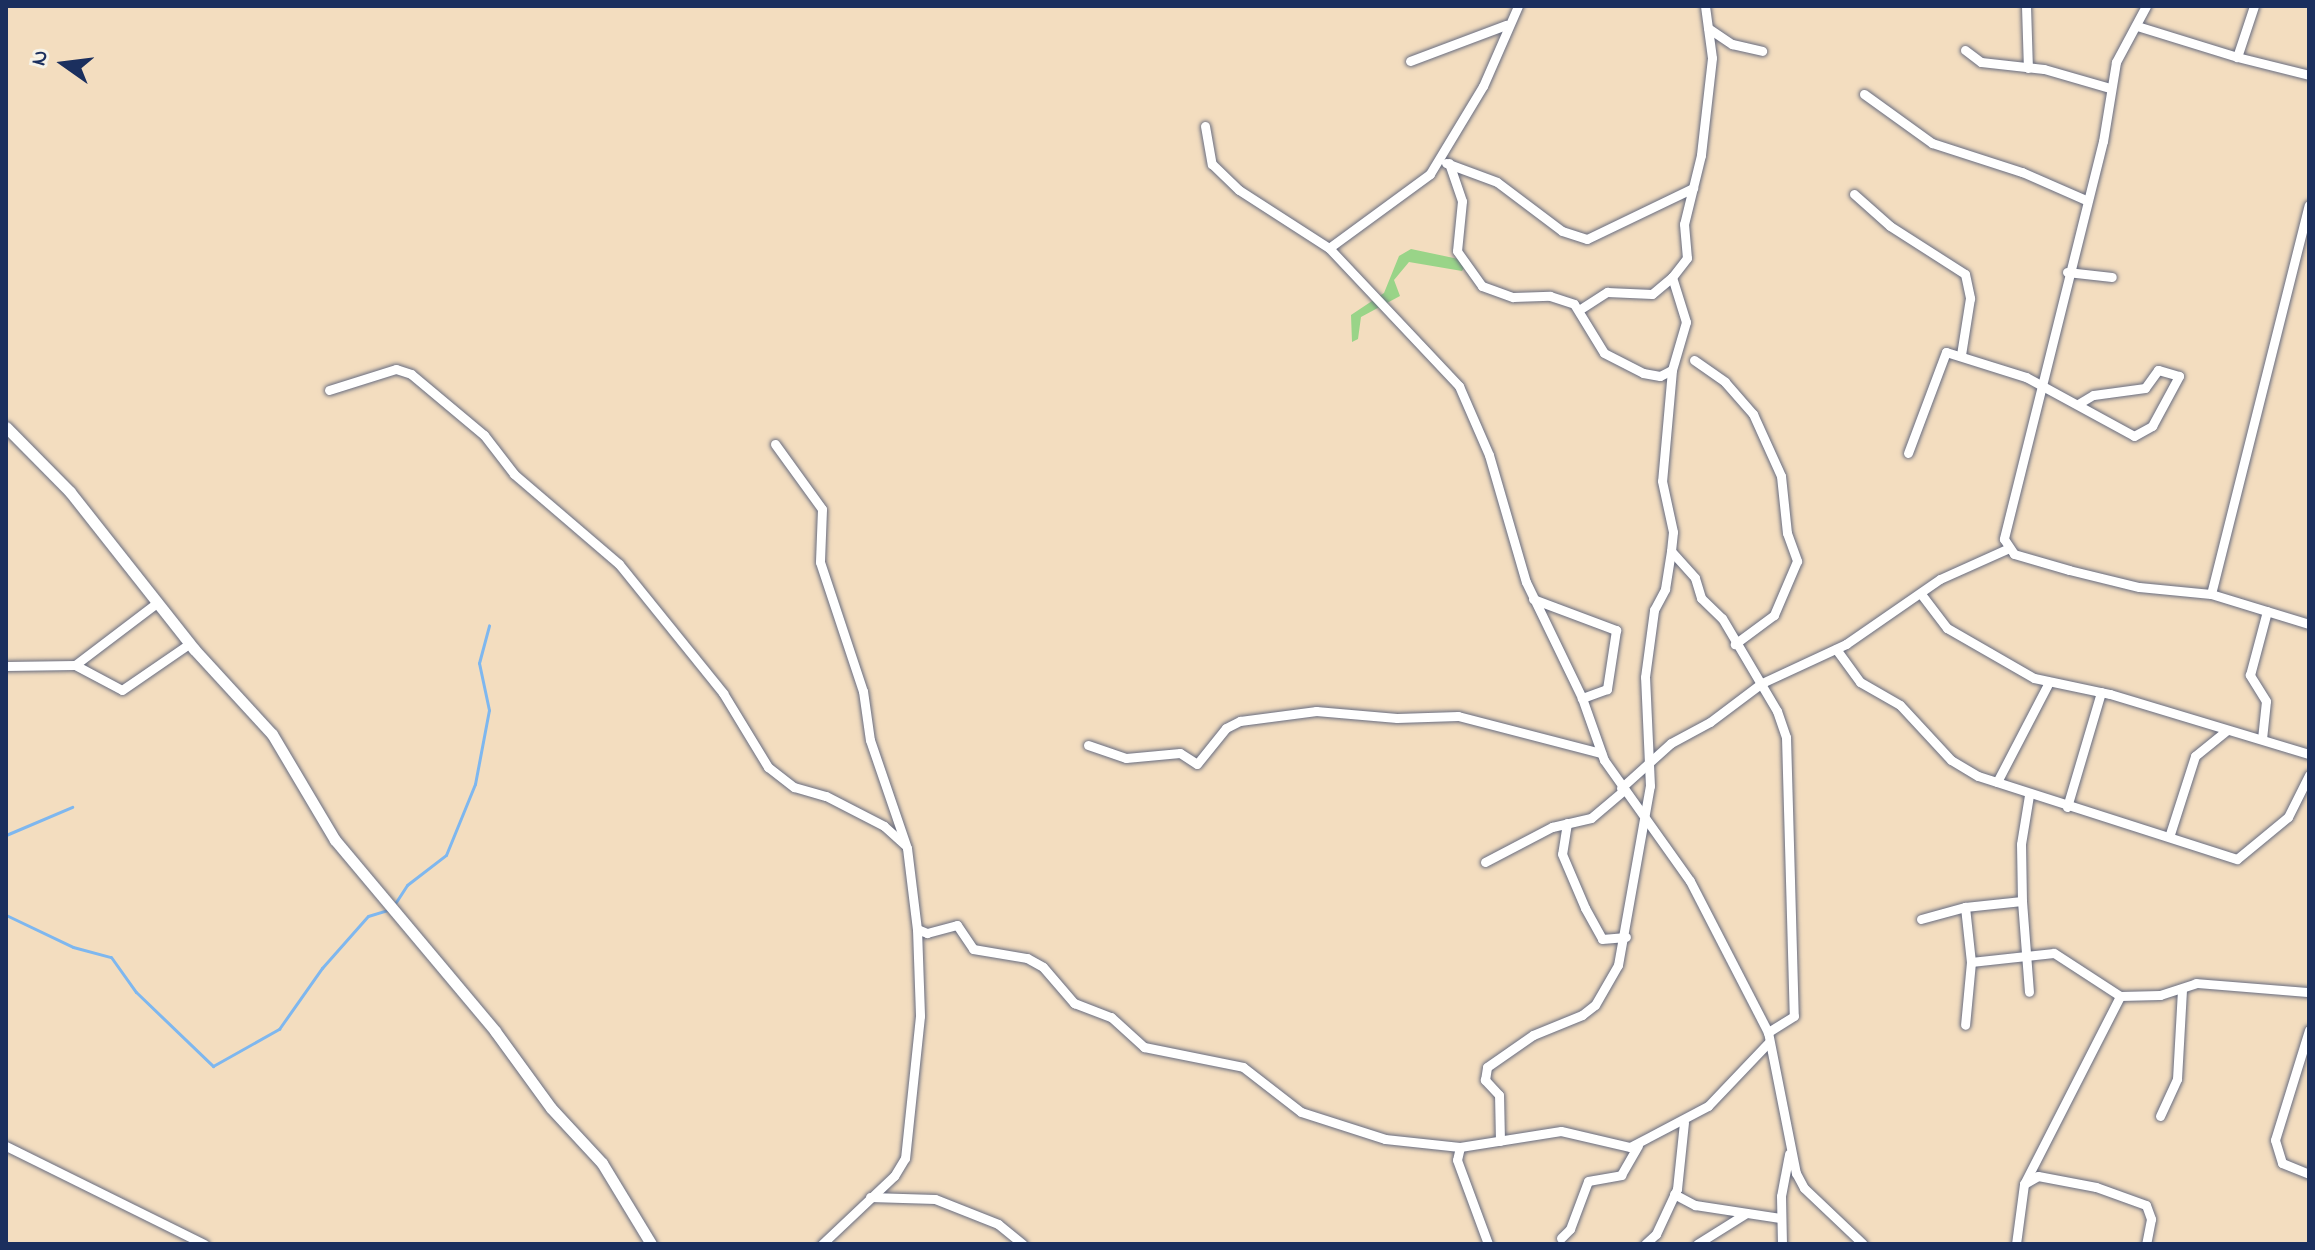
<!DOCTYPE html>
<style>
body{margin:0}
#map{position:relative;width:2315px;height:1250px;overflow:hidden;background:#f3ddbf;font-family:"Indie Flower",sans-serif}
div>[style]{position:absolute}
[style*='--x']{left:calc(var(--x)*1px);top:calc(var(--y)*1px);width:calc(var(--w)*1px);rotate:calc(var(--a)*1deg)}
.green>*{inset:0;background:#99d488}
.stream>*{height:3px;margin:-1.5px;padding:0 1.5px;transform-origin:1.5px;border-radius:1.5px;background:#7eb7ef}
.roads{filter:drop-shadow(0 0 2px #676c80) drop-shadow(0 0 2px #676c80)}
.minor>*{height:9px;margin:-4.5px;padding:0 4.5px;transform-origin:4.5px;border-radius:4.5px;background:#fff}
.tertiary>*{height:11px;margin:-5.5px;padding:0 5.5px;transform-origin:5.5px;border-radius:5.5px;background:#fff}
span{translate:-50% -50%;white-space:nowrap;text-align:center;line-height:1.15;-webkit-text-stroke:6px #f7f3e8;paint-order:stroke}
.frame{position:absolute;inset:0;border:8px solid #1b2f5e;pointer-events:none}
.north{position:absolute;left:24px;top:24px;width:80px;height:80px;-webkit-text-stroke:6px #f7f3e8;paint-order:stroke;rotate:284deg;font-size:22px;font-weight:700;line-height:32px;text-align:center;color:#1b2f5e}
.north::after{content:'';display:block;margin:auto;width:28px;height:36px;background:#1b2f5e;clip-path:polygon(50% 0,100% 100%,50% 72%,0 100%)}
</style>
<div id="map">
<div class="green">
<div style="clip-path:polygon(1411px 249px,1468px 261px,1462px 271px,1409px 262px,1394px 280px,1400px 296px,1361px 317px,1358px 339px,1352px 342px,1351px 315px,1384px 293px,1399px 256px)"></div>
</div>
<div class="stream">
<div style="--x:6;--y:835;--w:72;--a:-23"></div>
<div style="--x:396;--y:902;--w:20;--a:-57"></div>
<div style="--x:407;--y:885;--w:49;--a:-37.6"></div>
<div style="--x:446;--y:855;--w:77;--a:-67.8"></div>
<div style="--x:475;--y:784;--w:75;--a:-79.3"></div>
<div style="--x:489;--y:710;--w:48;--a:-102"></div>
<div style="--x:479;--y:663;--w:39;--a:-75"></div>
<div style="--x:6;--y:915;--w:74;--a:25.5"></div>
<div style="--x:73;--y:947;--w:39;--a:15"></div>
<div style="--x:111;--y:957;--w:43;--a:54.5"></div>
<div style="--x:136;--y:992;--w:107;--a:43.9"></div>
<div style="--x:213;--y:1066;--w:76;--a:-29.3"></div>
<div style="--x:279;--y:1029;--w:75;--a:-54.8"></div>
<div style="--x:322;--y:968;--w:69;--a:-48.5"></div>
<div style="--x:368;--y:916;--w:21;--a:-17"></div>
</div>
<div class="roads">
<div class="minor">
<div style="--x:1518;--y:6;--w:87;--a:113.6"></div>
<div style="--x:1483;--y:86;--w:103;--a:121.1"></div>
<div style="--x:1430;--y:174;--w:125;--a:143.8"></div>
<div style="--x:1329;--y:248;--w:190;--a:46.7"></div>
<div style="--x:1459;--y:386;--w:75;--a:66.5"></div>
<div style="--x:1489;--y:455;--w:132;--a:73.8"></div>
<div style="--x:1526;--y:582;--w:129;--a:64.2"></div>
<div style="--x:1582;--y:698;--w:66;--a:70.5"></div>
<div style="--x:1604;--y:760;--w:148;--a:54.6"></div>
<div style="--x:1690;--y:881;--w:170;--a:62.7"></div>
<div style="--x:1768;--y:1032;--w:144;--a:78.8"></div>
<div style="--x:1796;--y:1173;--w:17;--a:62"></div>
<div style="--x:1804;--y:1188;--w:81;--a:43.5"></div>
<div style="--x:1705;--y:6;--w:52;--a:82.3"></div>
<div style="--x:1712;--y:58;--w:98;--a:96.5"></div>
<div style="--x:1701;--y:155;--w:71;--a:103.8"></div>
<div style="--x:1684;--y:224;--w:34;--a:85"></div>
<div style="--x:1687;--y:258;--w:24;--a:128"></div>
<div style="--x:1672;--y:277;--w:47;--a:72.7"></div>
<div style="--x:1686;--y:322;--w:50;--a:106.3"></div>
<div style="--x:1672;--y:370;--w:111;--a:95.1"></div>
<div style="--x:1662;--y:481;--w:52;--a:77.8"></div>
<div style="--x:1673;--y:532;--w:19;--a:96"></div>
<div style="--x:1671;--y:551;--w:36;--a:48"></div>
<div style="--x:1695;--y:578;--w:21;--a:73"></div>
<div style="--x:1701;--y:598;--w:29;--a:44"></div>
<div style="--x:1722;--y:618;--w:108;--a:59.4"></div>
<div style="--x:1777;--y:711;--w:28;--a:71"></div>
<div style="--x:1786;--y:737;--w:279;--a:88.4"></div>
<div style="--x:1794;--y:1016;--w:31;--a:148"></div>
<div style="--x:2026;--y:6;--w:62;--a:88.2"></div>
<div style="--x:2146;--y:6;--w:64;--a:118.2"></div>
<div style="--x:2116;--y:62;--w:80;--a:99.3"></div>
<div style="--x:2103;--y:141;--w:410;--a:104"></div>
<div style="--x:2004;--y:539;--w:18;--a:56"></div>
<div style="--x:2014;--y:554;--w:57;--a:16.2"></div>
<div style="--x:2069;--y:570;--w:72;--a:13.7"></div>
<div style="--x:2139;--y:587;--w:72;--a:5.6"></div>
<div style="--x:2211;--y:594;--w:102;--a:17"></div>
<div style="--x:2254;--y:6;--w:54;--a:108.4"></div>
<div style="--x:2237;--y:57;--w:74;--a:14"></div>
<div style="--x:2137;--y:26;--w:105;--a:17.2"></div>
<div style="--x:1708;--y:28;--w:29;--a:34"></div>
<div style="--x:1732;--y:44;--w:31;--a:13"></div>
<div style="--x:1965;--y:50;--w:20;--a:37"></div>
<div style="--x:1981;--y:62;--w:63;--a:6.3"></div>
<div style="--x:2044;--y:69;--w:69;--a:16.1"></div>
<div style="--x:1410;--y:61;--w:103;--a:-20.6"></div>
<div style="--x:1864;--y:94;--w:84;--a:35.8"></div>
<div style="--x:1932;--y:143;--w:95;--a:17.9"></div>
<div style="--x:2022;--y:172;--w:70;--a:23.6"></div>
<div style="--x:1205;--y:126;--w:39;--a:80"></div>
<div style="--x:1212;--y:164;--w:37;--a:44"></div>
<div style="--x:1239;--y:190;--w:107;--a:32.8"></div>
<div style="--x:1446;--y:163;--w:54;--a:20.4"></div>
<div style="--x:1497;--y:182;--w:81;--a:37"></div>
<div style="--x:1562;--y:231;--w:26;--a:18"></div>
<div style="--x:1587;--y:239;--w:118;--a:-25.7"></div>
<div style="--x:1449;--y:163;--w:40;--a:71.1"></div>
<div style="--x:1462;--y:201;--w:50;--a:95.7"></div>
<div style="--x:1457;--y:251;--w:43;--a:54.5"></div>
<div style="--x:1482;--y:286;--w:33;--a:20"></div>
<div style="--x:1513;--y:297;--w:37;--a:-2"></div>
<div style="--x:1550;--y:296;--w:25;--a:18"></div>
<div style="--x:1574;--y:304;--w:57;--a:58.5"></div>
<div style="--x:1604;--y:353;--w:44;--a:27.1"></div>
<div style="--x:1643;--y:373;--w:17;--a:10"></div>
<div style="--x:1660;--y:376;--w:13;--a:-27"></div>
<div style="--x:1854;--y:194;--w:48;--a:41.6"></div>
<div style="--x:1890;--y:226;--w:89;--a:32.6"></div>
<div style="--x:1965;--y:274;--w:25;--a:78"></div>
<div style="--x:1970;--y:298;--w:58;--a:99"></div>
<div style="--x:2067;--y:272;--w:45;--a:6.3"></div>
<div style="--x:1582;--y:308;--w:30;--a:-33"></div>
<div style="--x:1607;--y:292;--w:45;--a:2.5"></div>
<div style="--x:1652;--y:294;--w:26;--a:-40"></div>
<div style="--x:1694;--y:360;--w:38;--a:35"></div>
<div style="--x:1725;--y:382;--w:43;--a:48.8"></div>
<div style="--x:1753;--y:414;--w:68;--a:65.7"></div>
<div style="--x:1781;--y:476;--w:57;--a:84"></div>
<div style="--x:1787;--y:533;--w:30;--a:70"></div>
<div style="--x:1797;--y:561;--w:59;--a:113.1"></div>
<div style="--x:1774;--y:615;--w:49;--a:143.4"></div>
<div style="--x:329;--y:390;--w:70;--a:-17.4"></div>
<div style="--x:396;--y:369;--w:16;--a:18"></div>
<div style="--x:411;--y:374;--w:95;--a:39.9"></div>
<div style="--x:484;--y:435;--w:49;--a:52.4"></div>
<div style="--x:514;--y:474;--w:138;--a:40.6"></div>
<div style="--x:619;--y:564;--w:166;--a:51.1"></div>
<div style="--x:723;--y:693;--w:87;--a:58.7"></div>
<div style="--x:768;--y:767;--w:33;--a:38"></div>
<div style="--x:794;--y:787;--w:33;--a:16"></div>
<div style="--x:826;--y:796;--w:65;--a:27.3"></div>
<div style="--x:884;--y:826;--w:28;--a:42"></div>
<div style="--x:775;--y:444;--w:80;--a:54.1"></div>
<div style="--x:822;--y:509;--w:53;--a:92.2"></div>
<div style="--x:820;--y:562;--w:136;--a:71.6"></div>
<div style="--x:863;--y:691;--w:49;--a:81.9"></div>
<div style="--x:870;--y:740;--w:114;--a:71.1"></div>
<div style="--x:907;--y:848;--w:82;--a:83"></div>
<div style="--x:917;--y:929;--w:87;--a:88"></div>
<div style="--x:920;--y:1016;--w:143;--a:96"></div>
<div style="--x:905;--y:1158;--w:21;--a:121"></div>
<div style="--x:894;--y:1176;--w:99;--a:136.6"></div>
<div style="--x:1908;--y:453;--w:108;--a:-69.4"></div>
<div style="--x:1946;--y:352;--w:84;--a:17.4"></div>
<div style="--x:2026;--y:377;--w:123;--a:28.6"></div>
<div style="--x:2134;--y:436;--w:21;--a:-29"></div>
<div style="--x:2152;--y:426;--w:57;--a:-61.6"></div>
<div style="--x:2179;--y:376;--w:22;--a:-164"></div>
<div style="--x:2158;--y:370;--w:22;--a:126"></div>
<div style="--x:2145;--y:388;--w:52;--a:172.3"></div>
<div style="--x:2093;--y:395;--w:17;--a:149"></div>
<div style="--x:1921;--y:594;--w:43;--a:52.6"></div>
<div style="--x:1947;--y:628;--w:100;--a:29.9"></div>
<div style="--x:2034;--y:678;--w:78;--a:11.9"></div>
<div style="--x:2110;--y:694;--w:208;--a:16.8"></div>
<div style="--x:2211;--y:594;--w:401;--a:-75.9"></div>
<div style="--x:1533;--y:599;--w:89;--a:20.5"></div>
<div style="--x:1616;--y:630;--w:60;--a:98.7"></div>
<div style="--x:1607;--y:689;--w:27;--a:160"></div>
<div style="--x:1836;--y:649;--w:41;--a:54"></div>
<div style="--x:1860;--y:682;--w:46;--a:29.9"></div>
<div style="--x:1900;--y:705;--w:75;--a:47.2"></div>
<div style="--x:1951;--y:760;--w:31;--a:31"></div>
<div style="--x:1978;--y:776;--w:272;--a:17.8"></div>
<div style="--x:2237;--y:859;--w:66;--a:-39.5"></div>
<div style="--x:2288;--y:817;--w:47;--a:-63.4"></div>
<div style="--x:75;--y:665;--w:104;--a:-37.2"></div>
<div style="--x:6;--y:666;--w:69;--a:-0.8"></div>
<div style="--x:75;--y:665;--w:53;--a:28"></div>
<div style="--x:122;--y:690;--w:81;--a:-34.5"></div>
<div style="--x:2262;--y:739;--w:38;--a:-84"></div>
<div style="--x:2266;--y:701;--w:31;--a:-122"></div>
<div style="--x:2250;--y:675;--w:66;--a:-75.1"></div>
<div style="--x:1088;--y:745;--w:40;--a:18.9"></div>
<div style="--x:1126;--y:758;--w:54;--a:-5.3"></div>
<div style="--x:1180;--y:753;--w:20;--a:33"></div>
<div style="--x:1197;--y:764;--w:46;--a:-51.1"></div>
<div style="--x:1226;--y:728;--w:16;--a:-27"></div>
<div style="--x:1240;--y:721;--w:77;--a:-7.5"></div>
<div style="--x:1316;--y:711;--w:81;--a:4.9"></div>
<div style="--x:1397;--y:718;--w:61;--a:-1.9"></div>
<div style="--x:1458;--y:716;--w:148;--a:14.5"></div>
<div style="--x:1997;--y:782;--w:113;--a:-62.5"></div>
<div style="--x:1621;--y:788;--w:67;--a:-42"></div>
<div style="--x:1671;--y:743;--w:44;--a:-28.3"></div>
<div style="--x:1710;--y:722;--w:65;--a:-36.9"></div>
<div style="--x:1762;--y:683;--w:93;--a:-24.9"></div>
<div style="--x:1846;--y:644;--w:114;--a:-34.7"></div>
<div style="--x:1940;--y:579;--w:73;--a:-24.1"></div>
<div style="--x:2067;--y:807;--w:120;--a:-73.5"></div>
<div style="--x:1567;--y:823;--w:31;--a:99"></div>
<div style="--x:1562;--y:854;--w:59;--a:66.9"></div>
<div style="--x:1585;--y:908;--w:35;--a:61"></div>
<div style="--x:1602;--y:939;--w:24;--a:-5"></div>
<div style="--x:2170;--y:834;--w:82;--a:-72.2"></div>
<div style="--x:2195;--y:756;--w:41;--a:-39.1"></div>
<div style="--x:1485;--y:862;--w:76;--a:-27.6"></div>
<div style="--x:1552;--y:827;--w:40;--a:-13"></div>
<div style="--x:1591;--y:818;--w:42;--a:-40.2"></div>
<div style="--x:2022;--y:901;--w:91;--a:85.6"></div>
<div style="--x:1965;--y:907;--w:55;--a:83.8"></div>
<div style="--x:1971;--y:962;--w:63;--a:95.4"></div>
<div style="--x:1921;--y:919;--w:46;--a:-15.3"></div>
<div style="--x:1965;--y:907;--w:57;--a:-6"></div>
<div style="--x:2022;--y:901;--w:57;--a:-91"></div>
<div style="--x:2021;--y:844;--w:50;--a:-80.7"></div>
<div style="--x:917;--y:929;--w:11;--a:22"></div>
<div style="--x:927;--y:933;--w:31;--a:-15"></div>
<div style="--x:957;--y:925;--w:29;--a:56"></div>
<div style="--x:973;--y:949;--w:55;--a:9.5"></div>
<div style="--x:1027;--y:958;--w:18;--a:29"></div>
<div style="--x:1043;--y:967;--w:48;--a:49.3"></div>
<div style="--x:1074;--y:1003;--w:40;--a:21"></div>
<div style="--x:1111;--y:1017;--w:45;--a:42.3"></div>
<div style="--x:1144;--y:1047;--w:101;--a:11.4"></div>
<div style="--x:1243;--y:1067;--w:73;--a:37.8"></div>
<div style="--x:1301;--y:1112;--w:88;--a:17.8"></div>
<div style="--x:1385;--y:1139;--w:75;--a:6.1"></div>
<div style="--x:1460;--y:1147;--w:102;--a:-9"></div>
<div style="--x:1561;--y:1131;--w:71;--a:13.1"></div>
<div style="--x:1630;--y:1147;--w:88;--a:-27.7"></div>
<div style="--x:1708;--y:1106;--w:87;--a:-46.4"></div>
<div style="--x:1971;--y:962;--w:83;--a:-6.2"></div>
<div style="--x:2054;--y:953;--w:79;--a:33.1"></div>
<div style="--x:2309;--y:1030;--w:115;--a:107.2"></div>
<div style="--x:2275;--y:1140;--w:24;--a:73"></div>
<div style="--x:2282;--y:1163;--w:29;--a:22"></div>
<div style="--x:2160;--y:1116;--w:41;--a:-65.3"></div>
<div style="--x:2177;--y:1079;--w:89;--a:-86.8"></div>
<div style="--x:1500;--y:1141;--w:46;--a:-91.2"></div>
<div style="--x:1499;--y:1095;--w:21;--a:-133"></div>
<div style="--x:1485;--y:1080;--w:13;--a:-81"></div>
<div style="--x:1487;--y:1067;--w:56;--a:-34.8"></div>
<div style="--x:1533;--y:1035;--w:53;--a:-22.2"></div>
<div style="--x:1582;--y:1015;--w:16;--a:-38"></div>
<div style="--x:1595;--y:1005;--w:46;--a:-60.1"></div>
<div style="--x:1618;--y:965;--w:182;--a:-79.9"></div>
<div style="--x:1650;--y:786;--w:109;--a:-92.6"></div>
<div style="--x:1645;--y:677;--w:68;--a:-82.3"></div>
<div style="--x:1654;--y:610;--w:24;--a:-62"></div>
<div style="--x:1665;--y:589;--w:38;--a:-81"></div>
<div style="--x:6;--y:1146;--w:221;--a:26.3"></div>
<div style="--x:1460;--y:1147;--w:13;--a:103"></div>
<div style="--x:1457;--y:1160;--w:90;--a:69.7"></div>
<div style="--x:2024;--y:1184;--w:211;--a:-62.9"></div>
<div style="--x:2120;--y:996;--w:40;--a:-1.4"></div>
<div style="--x:2160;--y:995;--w:38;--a:-18"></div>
<div style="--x:2196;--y:983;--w:113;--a:4.6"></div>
<div style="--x:1674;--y:1194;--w:24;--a:28"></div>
<div style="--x:1695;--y:1205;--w:86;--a:8.7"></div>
<div style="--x:870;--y:1197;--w:65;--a:1.8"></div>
<div style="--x:935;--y:1199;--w:68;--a:21.6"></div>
<div style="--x:998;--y:1224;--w:32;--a:39"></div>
<div style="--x:1561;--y:1238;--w:13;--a:-45"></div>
<div style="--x:1570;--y:1229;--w:51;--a:-69.4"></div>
<div style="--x:1588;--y:1181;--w:34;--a:-10"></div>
<div style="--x:1621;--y:1175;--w:34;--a:-60"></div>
<div style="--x:1645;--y:1244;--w:15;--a:-42"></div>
<div style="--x:1656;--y:1234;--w:50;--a:-65"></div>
<div style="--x:1677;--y:1189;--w:67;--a:-84"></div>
<div style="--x:1697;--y:1244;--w:57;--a:-32"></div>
<div style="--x:1782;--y:1244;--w:48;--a:-91.2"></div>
<div style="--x:1781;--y:1196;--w:43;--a:-79.2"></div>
<div style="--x:2016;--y:1244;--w:61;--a:-82.4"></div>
<div style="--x:2024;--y:1184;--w:16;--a:-30"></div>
<div style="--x:2038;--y:1176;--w:59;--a:10.7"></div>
<div style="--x:2096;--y:1187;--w:53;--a:19.8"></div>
<div style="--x:2146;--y:1205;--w:15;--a:70"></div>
<div style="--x:2151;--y:1219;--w:25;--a:101"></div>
</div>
<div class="tertiary">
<div style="--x:6;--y:427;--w:91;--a:45.4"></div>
<div style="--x:70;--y:492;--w:200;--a:51.7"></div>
<div style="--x:194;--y:649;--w:115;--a:47.5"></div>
<div style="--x:272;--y:734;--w:123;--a:59.3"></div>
<div style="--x:335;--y:840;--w:249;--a:50"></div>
<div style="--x:495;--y:1031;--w:95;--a:54"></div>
<div style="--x:551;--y:1108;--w:75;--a:47.2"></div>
<div style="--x:602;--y:1163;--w:95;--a:58.8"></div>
</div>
</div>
<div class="frame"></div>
<div class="north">N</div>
</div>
